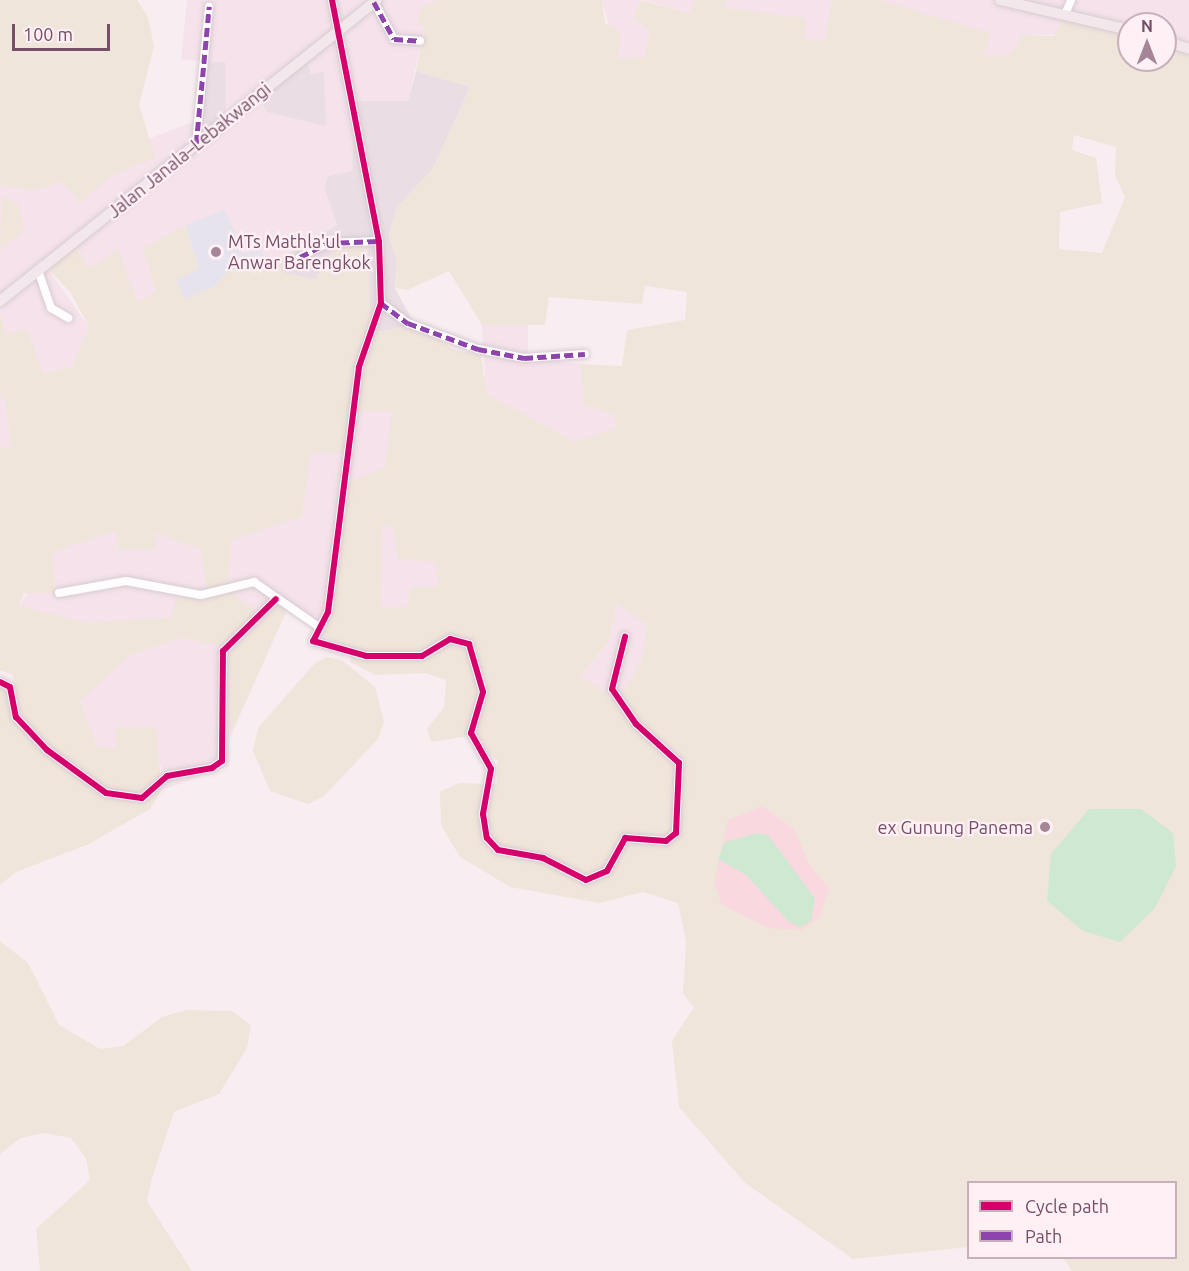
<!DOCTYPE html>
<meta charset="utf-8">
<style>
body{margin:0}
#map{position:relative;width:1189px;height:1271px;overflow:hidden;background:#f8eef1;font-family:Ubuntu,sans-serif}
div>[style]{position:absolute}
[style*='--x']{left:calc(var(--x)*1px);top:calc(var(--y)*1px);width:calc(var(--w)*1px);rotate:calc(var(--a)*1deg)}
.residential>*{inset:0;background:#f5e2ea}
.industrial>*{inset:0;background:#eadee4}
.education>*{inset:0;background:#e7e3ec}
.green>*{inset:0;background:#f0e5da}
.sand>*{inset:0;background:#f9d8df}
.water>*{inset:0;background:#cfe8d2}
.roads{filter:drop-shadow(0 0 2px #d7cbd1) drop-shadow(0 0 2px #d7cbd1)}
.minor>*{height:8px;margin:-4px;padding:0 4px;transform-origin:4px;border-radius:4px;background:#fefcfd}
.major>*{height:10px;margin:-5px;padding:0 5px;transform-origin:5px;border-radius:5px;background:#f2e7eb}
.quiet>*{height:4.5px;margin-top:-2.25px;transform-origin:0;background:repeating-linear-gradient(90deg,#8e44ad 0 9px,transparent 0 13.5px)}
.cycleway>*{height:6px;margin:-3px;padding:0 3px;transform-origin:3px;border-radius:3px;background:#d6006c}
.dots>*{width:16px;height:16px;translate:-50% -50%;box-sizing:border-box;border:3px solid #fef0f5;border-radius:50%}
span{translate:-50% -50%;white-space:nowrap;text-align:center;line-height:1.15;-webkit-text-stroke:4.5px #fef0f5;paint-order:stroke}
.street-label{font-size:18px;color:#764e66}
.poi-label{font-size:18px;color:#764e66}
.left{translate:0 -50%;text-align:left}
.right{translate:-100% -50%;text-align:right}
.legend{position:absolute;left:967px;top:1181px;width:210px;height:78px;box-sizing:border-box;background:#fef0f5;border:2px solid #c8afbc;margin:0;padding:8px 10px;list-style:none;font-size:18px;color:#764e66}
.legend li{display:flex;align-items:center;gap:12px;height:30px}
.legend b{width:30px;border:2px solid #c8afbc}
.north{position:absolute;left:1117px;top:12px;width:60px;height:60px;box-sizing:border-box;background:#fef0f5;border:2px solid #c8afbc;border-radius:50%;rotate:0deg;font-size:16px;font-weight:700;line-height:24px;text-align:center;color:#764e66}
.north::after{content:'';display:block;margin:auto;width:21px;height:27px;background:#a48697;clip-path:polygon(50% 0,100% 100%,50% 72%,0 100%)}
.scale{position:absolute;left:12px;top:24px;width:98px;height:27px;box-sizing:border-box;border:3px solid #764e66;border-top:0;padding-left:8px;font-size:18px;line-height:21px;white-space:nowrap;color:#764e66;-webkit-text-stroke:4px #fef0f5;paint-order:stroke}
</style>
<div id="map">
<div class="residential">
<div style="clip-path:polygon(evenodd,187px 0,439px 0,425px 26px,408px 101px,357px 133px,352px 171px,328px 176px,324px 188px,337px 225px,282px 257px,265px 261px,262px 248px,243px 253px,185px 225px,143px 248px,156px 293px,137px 302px,90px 269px,76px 247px,48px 269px,89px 327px,72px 367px,42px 374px,27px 330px,6px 335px,0 314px,0 185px,34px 190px,62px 182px,80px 202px,112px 175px,154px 157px,148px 139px,200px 119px,225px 62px,181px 60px,187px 0,307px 57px,311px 74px,260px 96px,307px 57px)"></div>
<div style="clip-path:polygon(602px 0,640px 0,634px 19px,650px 31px,645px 58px,618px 59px)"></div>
<div style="clip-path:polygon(643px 0,694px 0,689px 13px)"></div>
<div style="clip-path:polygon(726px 0,832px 0,825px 39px,805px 40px,805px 18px,724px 8px)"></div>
<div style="clip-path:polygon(879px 0,1189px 0,1189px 53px,1165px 45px,1165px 24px,1129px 24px,1129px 34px,1023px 35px,1009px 57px,983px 56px,990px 34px)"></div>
<div style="clip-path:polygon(482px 325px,528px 325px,528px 358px,581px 364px,584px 404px,616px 414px,615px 429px,575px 442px,486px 394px)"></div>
<div style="clip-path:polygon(0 398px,5px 398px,11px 447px,0 447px)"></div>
<div style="clip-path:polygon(349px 411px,393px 411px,385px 468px,333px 560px,323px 636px,278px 603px,262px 617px,227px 588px,231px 540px,302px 516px,311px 452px)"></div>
<div style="clip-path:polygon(382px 525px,394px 526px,437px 562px,438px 586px,407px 607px,380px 607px)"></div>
<div style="clip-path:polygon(115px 531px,118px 549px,156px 533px,201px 549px,207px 595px,172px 617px,87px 623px,19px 606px,52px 552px)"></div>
<div style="clip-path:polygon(617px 602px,647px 625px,642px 661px,618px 702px,581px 676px,609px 642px)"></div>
<div style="clip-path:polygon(182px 638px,221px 646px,231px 703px,229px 766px,162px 790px,161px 765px,116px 728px,116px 750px,97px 746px,80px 700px,131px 654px)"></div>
</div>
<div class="industrial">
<div style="clip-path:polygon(306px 57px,311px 74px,324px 72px,326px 126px,267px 112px,259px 96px)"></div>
<div style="clip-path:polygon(203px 61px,225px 62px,226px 122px,199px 140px)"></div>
<div style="clip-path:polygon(416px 71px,470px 87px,433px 169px,397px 207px,389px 235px,397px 261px,395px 288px,415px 325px,372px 333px,336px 247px,316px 280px,280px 272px,282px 257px,337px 225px,324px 188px,328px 176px,352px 171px,355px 101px,408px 101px)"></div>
</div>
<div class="education">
<div style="clip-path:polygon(225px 210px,243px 253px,262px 248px,265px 261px,229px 271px,214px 287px,184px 300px,176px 280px,198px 268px,185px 225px)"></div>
</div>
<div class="green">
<div style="clip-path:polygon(0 0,137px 0,148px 17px,154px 46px,139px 105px,155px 157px,112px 175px,80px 203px,62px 182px,34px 190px,0 185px)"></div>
<div style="clip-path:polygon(evenodd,439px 0,602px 0,605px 23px,620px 31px,618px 59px,645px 57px,650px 31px,634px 19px,640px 0,689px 13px,694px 0,726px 0,725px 8px,806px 18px,805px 40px,825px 39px,832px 0,879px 0,990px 33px,984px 56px,1009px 56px,1023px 35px,1054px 36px,1066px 13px,1129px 34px,1129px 60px,1165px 60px,1165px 45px,1189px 53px,1189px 1271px,1072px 1271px,1063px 1258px,1176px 1258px,1176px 1182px,968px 1182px,968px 1247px,853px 1259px,745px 1183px,679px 1107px,672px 1041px,694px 1007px,683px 994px,686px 941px,678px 903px,643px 892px,599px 903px,510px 887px,460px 857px,441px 825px,440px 792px,459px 783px,497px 784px,498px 761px,469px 736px,431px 742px,427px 729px,444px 707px,446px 680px,426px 673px,375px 675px,350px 662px,350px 648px,323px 636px,345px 484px,385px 468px,392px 411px,349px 411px,343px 454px,311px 452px,302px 516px,231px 540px,227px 588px,262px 617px,278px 603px,287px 610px,231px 735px,221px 646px,182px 638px,131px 654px,80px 701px,97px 746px,116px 749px,116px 728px,156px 728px,162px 790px,150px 809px,87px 845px,16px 872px,0 885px,0 680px,14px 684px,13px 675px,0 670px,0 447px,11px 447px,5px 399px,0 398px,0 314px,6px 334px,27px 330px,43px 374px,72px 367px,89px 327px,70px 292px,48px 269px,76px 247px,90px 269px,118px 249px,137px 302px,156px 292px,143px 248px,185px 225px,198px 269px,176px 280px,184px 299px,214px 287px,229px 271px,282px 257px,281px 272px,315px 280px,336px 246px,367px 242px,372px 333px,415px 325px,455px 350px,481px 355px,487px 394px,575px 442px,615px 428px,615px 414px,584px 405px,581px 364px,622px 366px,627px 330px,685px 320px,687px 292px,645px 286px,642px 304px,549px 297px,545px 325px,482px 325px,449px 271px,407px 290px,395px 288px,397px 261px,389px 235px,397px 207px,433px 169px,470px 87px,416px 71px,425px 26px,417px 24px,421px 8px,439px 0,1074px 135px,1116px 147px,1115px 175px,1125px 197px,1102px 253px,1059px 249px,1060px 212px,1102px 203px,1096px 158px,1072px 150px,1074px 135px,439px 0,382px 525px,393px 526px,398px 559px,436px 562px,438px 586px,411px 588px,407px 607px,380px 607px,382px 525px,439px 0,115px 531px,118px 549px,155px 549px,156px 533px,201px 549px,207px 595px,176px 598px,172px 617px,87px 623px,19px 606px,24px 593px,55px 593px,52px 552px,115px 531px,439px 0,617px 603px,647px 625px,642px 661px,618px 701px,581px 676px,609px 641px,617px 603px,439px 0,763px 806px,795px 830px,809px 864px,829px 887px,718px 859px,725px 842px,763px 806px)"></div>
<div style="clip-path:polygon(2px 197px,17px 203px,24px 231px,0 250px)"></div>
<div style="clip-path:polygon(326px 657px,342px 660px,375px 687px,384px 722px,378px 739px,324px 796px,308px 804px,270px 791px,253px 751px,258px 728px,314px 664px)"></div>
<div style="clip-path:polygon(0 941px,28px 963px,59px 1025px,100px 1049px,123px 1046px,162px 1017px,186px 1010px,232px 1011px,251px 1025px,247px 1048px,219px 1094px,174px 1112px,152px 1178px,147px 1201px,192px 1271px,40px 1271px,36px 1229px,90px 1180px,86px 1158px,71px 1138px,44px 1133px,21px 1138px,0 1154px)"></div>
</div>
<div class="sand">
<div style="clip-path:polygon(763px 806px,795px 830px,809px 864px,829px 887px,820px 917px,802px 930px,768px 928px,722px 905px,714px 883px,728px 820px)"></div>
</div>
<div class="water">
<div style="clip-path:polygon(1089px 809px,1141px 809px,1173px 833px,1176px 866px,1155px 908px,1120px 942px,1083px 931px,1047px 901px,1051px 854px)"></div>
<div style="clip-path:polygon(757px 833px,768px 835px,815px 898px,811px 921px,800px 927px,789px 922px,746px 875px,718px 859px,725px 842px)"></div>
</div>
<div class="roads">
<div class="minor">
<div style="--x:332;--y:0;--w:246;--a:79"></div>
<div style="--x:379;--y:241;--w:62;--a:88.2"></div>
<div style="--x:381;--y:303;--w:68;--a:109"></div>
<div style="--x:359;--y:367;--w:247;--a:97.2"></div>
<div style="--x:328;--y:612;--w:33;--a:117"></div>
<div style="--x:313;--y:641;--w:55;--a:15.8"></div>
<div style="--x:366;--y:656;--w:56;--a:0"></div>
<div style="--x:422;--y:656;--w:33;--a:-31"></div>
<div style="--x:450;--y:639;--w:20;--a:15"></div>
<div style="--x:469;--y:644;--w:50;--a:73.7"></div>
<div style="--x:483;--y:692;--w:43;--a:106.3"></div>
<div style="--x:471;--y:733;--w:41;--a:60.9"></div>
<div style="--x:491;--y:769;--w:46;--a:100.1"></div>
<div style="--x:483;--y:814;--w:24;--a:81"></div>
<div style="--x:487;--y:838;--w:16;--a:47"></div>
<div style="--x:498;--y:850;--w:46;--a:10.1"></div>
<div style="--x:543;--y:858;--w:48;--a:27.1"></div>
<div style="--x:586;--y:880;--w:23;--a:-23"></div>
<div style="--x:607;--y:871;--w:38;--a:-61"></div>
<div style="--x:625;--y:838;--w:41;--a:4.2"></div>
<div style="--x:666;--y:841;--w:13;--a:-39"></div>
<div style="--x:676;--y:833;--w:70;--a:-87.5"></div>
<div style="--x:679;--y:763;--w:58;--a:-137.8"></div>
<div style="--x:636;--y:724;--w:42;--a:-124.4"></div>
<div style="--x:612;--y:689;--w:54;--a:-76"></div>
<div style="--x:374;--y:2;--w:42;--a:61.6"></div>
<div style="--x:394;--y:39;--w:26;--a:4"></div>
<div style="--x:1066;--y:12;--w:13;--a:-67"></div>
<div style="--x:196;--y:144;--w:138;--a:-84.6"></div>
<div style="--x:300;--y:257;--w:30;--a:-27"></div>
<div style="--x:327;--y:243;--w:52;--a:-2.2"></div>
<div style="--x:39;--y:273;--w:37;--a:71"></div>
<div style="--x:51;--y:308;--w:20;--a:30"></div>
<div style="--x:381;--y:303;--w:34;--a:37"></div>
<div style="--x:408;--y:323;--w:75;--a:20.4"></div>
<div style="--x:478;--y:349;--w:47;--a:11.1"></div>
<div style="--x:524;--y:358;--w:61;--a:-3.8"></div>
<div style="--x:59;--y:593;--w:68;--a:-10.2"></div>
<div style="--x:126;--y:581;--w:76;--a:10.6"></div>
<div style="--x:201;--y:595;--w:55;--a:-13.8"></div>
<div style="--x:254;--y:582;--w:79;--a:34.7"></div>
<div style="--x:0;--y:682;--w:11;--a:27"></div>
<div style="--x:10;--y:687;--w:31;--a:79"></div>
<div style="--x:16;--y:717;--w:45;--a:46.8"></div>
<div style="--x:47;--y:750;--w:73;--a:36.1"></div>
<div style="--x:106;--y:793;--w:36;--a:8"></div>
<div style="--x:142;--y:798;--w:33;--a:-41"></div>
<div style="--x:167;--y:776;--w:46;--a:-10.1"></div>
<div style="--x:212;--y:768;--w:12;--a:-35"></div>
<div style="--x:222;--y:761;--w:110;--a:-89.5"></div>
<div style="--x:223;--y:651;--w:74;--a:-44.5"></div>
</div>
<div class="major">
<div style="--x:1000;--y:0;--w:132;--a:13.1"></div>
<div style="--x:1165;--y:41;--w:25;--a:18"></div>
<div style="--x:0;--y:301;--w:482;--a:-38.6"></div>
</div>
</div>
<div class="quiet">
<div style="--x:374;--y:2;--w:42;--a:61.6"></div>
<div style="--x:394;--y:39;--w:26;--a:4"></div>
<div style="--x:196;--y:144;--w:138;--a:-84.6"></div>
<div style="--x:300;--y:257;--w:30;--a:-27"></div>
<div style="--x:327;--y:243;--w:52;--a:-2.2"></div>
<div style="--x:381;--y:303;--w:34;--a:37"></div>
<div style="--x:408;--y:323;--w:75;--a:20.4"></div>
<div style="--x:478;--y:349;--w:47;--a:11.1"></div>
<div style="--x:524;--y:358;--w:61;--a:-3.8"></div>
</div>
<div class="cycleway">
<div style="--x:332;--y:0;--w:246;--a:79"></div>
<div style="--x:379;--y:241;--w:62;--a:88.2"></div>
<div style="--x:381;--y:303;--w:68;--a:109"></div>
<div style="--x:359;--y:367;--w:247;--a:97.2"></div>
<div style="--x:328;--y:612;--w:33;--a:117"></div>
<div style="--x:313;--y:641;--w:55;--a:15.8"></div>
<div style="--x:366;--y:656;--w:56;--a:0"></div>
<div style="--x:422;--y:656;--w:33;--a:-31"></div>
<div style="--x:450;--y:639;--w:20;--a:15"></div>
<div style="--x:469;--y:644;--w:50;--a:73.7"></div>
<div style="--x:483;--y:692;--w:43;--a:106.3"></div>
<div style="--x:471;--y:733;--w:41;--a:60.9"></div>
<div style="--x:491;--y:769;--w:46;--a:100.1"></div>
<div style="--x:483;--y:814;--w:24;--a:81"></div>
<div style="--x:487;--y:838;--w:16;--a:47"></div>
<div style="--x:498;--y:850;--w:46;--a:10.1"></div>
<div style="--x:543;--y:858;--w:48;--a:27.1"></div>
<div style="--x:586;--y:880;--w:23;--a:-23"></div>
<div style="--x:607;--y:871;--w:38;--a:-61"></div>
<div style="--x:625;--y:838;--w:41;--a:4.2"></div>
<div style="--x:666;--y:841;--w:13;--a:-39"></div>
<div style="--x:676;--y:833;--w:70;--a:-87.5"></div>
<div style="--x:679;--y:763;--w:58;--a:-137.8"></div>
<div style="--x:636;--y:724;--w:42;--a:-124.4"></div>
<div style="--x:612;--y:689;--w:54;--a:-76"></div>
<div style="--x:0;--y:682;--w:11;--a:27"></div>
<div style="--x:10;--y:687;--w:31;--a:79"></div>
<div style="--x:16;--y:717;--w:45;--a:46.8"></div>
<div style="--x:47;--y:750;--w:73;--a:36.1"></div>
<div style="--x:106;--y:793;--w:36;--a:8"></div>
<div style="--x:142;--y:798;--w:33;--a:-41"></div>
<div style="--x:167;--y:776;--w:46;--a:-10.1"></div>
<div style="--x:212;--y:768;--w:12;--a:-35"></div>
<div style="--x:222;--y:761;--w:110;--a:-89.5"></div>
<div style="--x:223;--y:651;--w:74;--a:-44.5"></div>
</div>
<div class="dots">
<div style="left:216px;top:252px;background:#a48697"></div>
<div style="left:1045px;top:827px;background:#a48697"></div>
</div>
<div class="street-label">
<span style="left:189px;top:150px;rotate:-39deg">Jalan Janala–Lebakwangi</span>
</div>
<div class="poi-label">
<span class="left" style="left:228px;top:252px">MTs Mathla'ul<br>Anwar Barengkok</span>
<span class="right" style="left:1033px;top:827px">ex Gunung Panema</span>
</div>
<ul class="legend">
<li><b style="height:8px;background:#d6006c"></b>Cycle path</li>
<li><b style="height:8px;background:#8e44ad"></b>Path</li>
</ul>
<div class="north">N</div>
<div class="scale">100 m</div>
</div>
